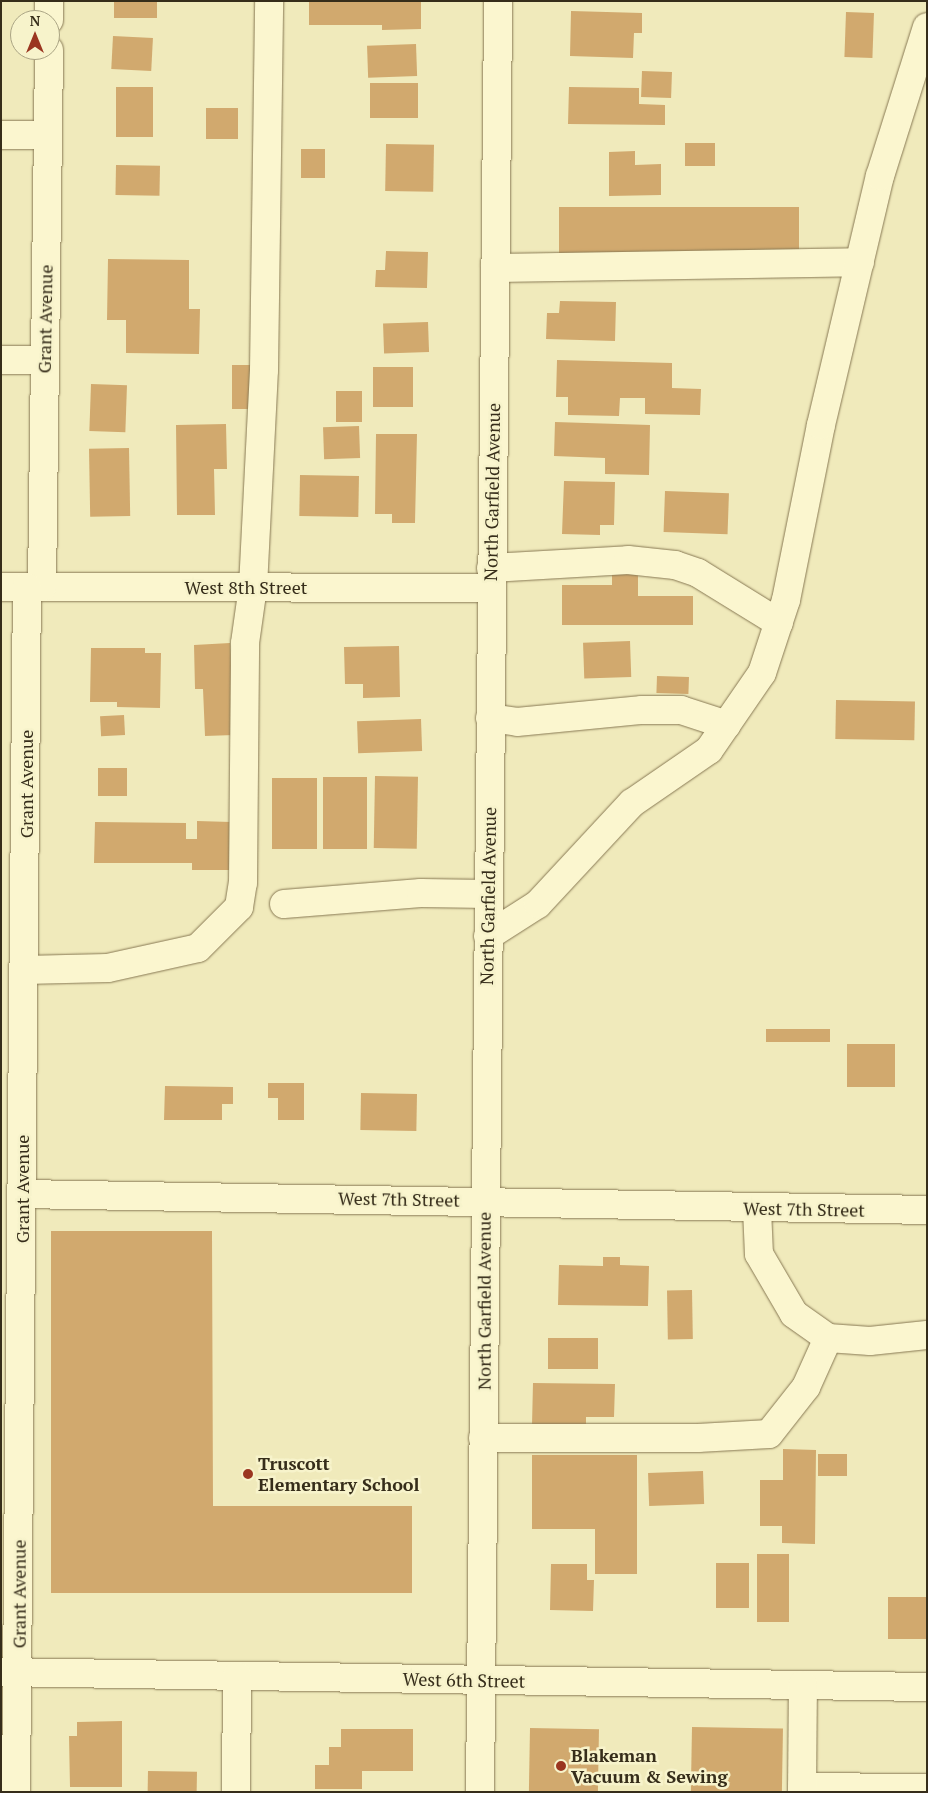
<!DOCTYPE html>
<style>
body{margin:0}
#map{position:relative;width:928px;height:1793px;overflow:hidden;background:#f0eabb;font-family:"PT Serif",serif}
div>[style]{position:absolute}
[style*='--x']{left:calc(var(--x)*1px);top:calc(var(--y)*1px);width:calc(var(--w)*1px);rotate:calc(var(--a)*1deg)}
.building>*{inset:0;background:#d1a96e;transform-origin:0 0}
.roads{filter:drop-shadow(0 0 1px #887954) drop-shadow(0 0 1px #887954)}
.minor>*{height:28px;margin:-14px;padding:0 14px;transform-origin:14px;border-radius:14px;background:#fbf6cf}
.dots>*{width:14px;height:14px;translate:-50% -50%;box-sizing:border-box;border:2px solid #f7f3cb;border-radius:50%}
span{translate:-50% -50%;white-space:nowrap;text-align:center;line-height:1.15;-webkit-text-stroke:5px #f7f3cb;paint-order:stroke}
.street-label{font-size:18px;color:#362d1a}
.poi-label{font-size:18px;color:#362d1a;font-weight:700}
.left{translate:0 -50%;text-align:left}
.frame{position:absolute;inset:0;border:2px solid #362d1a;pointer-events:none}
.north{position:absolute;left:10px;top:10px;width:50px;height:50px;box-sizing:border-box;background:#f7f3cb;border:1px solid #aaa484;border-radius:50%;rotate:0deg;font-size:14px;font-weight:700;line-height:20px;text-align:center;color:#362d1a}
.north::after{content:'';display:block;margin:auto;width:18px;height:22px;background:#9b3620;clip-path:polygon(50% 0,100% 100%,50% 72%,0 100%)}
</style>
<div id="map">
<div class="building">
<div style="left:114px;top:1px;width:43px;height:17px"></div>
<div style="clip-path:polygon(309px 1px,421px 1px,421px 29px,382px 30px,382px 25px,309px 25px)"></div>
<div style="clip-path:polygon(571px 11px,642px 13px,642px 33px,634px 33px,633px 58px,570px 56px)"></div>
<div style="left:846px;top:12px;width:28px;height:45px;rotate:2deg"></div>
<div style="left:113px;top:36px;width:40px;height:33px;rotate:3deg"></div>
<div style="left:416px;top:44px;width:32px;height:49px;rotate:88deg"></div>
<div style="left:642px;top:71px;width:30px;height:26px;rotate:2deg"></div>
<div style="left:418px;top:83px;width:35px;height:48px;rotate:90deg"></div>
<div style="left:153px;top:87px;width:50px;height:37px;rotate:90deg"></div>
<div style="clip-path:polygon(569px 87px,639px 88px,639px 104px,665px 105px,665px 125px,568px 124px)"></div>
<div style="left:238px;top:108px;width:31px;height:32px;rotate:90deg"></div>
<div style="left:685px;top:143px;width:30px;height:23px"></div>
<div style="left:386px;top:144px;width:48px;height:47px;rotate:1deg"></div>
<div style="left:301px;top:149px;width:24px;height:29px"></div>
<div style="clip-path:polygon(635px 151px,635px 165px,661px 164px,661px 195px,609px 196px,609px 152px)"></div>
<div style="left:116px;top:165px;width:44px;height:30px;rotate:1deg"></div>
<div style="left:799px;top:207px;width:47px;height:240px;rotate:90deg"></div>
<div style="clip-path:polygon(386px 251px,428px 252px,427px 288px,375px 287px,376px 270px,385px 270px)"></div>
<div style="clip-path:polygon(108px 259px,189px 260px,189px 309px,200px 309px,199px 354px,126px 353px,126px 320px,107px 320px)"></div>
<div style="clip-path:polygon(560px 301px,616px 302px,615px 341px,546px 339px,547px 313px,559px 313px)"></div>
<div style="left:428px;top:322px;width:30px;height:45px;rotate:88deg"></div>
<div style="clip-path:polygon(557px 360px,672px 363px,672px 388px,701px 389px,700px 415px,645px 414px,645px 398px,620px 398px,619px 416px,568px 415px,568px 397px,556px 397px)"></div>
<div style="left:232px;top:365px;width:20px;height:44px"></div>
<div style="left:373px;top:367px;width:40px;height:40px"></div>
<div style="left:91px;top:384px;width:36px;height:47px;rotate:2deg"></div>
<div style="left:336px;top:391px;width:26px;height:31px"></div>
<div style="clip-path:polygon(555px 422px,650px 425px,649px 475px,605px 474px,605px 458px,554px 456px)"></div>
<div style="clip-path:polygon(226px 424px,227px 469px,214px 469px,215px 515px,177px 515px,176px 425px)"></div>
<div style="left:359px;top:426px;width:32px;height:36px;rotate:88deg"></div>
<div style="clip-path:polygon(376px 434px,417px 434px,415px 523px,392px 523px,392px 514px,375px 514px)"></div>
<div style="left:129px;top:448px;width:68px;height:40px;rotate:89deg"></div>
<div style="left:300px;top:475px;width:59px;height:41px;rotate:1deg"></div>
<div style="clip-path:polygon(564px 481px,615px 482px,614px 525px,600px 525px,600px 535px,562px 534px)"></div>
<div style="left:665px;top:491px;width:64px;height:41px;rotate:2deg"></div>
<div style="clip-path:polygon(612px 568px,638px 568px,638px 596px,693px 596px,693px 625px,562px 625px,562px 585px,612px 585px)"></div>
<div style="left:630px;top:641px;width:36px;height:47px;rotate:88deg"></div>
<div style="clip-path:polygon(230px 643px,234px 735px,205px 736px,203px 689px,195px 689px,194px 645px)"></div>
<div style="clip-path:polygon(399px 646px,400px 697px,363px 698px,363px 684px,345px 684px,344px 647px)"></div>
<div style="clip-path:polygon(91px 648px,145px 648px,145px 653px,161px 653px,160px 708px,117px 707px,117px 702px,90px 702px)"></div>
<div style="left:657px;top:676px;width:32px;height:17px;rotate:2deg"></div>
<div style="left:836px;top:700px;width:79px;height:39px;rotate:1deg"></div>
<div style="left:124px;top:715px;width:20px;height:24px;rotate:87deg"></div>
<div style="left:421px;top:719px;width:32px;height:64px;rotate:88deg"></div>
<div style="left:98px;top:768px;width:29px;height:28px"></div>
<div style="left:375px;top:776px;width:43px;height:72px;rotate:1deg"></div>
<div style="left:323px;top:777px;width:44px;height:72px"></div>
<div style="left:272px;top:778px;width:45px;height:71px"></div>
<div style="clip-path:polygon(197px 821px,231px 822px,231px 870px,192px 870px,192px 863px,94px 863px,95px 822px,186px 823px,186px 839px,197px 839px)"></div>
<div style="left:766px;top:1029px;width:64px;height:13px"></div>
<div style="left:847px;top:1044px;width:48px;height:43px"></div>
<div style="clip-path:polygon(268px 1083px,304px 1083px,304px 1120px,278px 1120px,278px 1098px,268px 1098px)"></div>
<div style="clip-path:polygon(165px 1086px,233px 1087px,233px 1104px,222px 1104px,222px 1120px,164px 1120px)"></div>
<div style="left:361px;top:1093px;width:56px;height:37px;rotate:1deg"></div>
<div style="clip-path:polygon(51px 1231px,212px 1231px,213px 1506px,412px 1506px,412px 1593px,51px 1593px)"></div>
<div style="clip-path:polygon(603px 1257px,620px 1257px,620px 1265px,649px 1266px,648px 1306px,558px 1305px,559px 1265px,603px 1266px)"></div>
<div style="left:692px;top:1290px;width:49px;height:25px;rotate:89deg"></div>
<div style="left:548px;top:1338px;width:50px;height:31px"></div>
<div style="clip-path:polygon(533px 1383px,615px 1384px,614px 1417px,586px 1417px,586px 1426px,532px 1425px)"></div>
<div style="clip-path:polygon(783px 1449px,816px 1450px,815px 1544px,782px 1543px,782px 1526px,760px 1526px,760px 1480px,783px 1480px)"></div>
<div style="left:818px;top:1454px;width:29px;height:22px"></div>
<div style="clip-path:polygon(532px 1455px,637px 1455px,637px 1574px,595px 1574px,595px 1529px,532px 1529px)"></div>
<div style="left:703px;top:1471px;width:33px;height:55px;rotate:88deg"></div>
<div style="left:757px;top:1554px;width:32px;height:68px"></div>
<div style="left:749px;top:1563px;width:45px;height:33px;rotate:90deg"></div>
<div style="clip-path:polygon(551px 1564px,587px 1564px,587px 1580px,594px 1580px,593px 1611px,550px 1610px)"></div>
<div style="left:927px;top:1597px;width:42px;height:39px;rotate:90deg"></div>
<div style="clip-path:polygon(122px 1721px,122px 1787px,70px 1787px,69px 1736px,77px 1736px,77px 1722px)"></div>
<div style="left:692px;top:1727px;width:91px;height:65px;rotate:1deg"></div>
<div style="left:530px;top:1728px;width:69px;height:64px;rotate:1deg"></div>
<div style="clip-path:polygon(341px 1729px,413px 1729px,413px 1771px,362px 1771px,362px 1789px,315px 1789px,315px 1765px,329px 1765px,329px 1747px,341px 1747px)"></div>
<div style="left:148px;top:1771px;width:49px;height:21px;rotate:1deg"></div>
</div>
<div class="roads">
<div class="minor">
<div style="--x:49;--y:20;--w:19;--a:-90"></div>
<div style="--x:1;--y:135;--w:47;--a:0"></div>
<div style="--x:495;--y:268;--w:365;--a:-0.9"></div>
<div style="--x:1;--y:360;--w:44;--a:0"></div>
<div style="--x:491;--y:568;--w:137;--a:-3.3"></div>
<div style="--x:628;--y:560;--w:47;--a:6.1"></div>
<div style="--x:675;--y:565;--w:24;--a:19"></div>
<div style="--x:698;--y:573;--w:95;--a:31.7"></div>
<div style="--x:1;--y:587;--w:490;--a:0.1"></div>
<div style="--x:42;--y:587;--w:537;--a:-89.25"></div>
<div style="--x:490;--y:718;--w:27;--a:8"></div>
<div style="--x:517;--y:722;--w:126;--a:-5.5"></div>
<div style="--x:642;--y:710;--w:39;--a:0"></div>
<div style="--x:681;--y:710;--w:48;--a:18.1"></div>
<div style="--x:284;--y:904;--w:137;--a:-4.6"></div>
<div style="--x:421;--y:893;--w:67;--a:0.9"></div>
<div style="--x:488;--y:936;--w:59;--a:-32.6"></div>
<div style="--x:538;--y:904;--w:138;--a:-47.1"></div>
<div style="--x:632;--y:803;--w:93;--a:-34.5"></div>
<div style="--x:709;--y:750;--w:93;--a:-55.5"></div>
<div style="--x:762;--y:673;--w:77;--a:-71.8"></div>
<div style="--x:786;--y:600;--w:178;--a:-78.7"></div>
<div style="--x:821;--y:425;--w:256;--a:-76.7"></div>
<div style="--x:880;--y:176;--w:156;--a:-72.5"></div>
<div style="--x:24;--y:970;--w:84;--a:-1.4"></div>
<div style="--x:108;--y:968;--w:92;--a:-12.5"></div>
<div style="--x:198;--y:948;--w:58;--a:-45"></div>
<div style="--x:239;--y:907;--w:24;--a:-81"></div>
<div style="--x:243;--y:883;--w:240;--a:-89.5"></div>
<div style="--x:245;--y:643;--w:57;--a:-81.9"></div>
<div style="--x:253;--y:587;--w:217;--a:-87.1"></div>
<div style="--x:264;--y:370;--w:369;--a:-89.2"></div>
<div style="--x:22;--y:1194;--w:905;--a:1.01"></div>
<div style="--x:757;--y:1209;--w:45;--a:87.5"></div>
<div style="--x:759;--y:1254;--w:69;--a:59.7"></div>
<div style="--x:794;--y:1314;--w:42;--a:35.2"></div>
<div style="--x:828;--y:1338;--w:42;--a:4.1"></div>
<div style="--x:870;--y:1341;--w:57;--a:-6"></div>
<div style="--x:483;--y:1438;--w:215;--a:0"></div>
<div style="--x:698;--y:1438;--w:71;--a:-3.2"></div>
<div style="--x:769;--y:1434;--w:60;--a:-51.8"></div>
<div style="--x:806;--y:1387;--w:54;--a:-65.8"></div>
<div style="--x:1;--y:1672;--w:926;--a:0.93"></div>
<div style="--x:802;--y:1787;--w:125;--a:0.5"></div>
<div style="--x:16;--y:1792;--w:1205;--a:-89.48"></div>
<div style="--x:236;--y:1792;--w:116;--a:-89.5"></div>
<div style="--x:480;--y:1792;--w:1791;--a:-89.42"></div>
<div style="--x:802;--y:1792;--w:107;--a:-89.5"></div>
</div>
</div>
<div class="dots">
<div style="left:248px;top:1474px;background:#9b3620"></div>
<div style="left:561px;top:1766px;background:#9b3620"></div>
</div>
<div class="street-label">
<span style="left:45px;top:319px;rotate:-89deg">Grant Avenue</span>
<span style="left:492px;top:492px;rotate:-89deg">North Garfield Avenue</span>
<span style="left:246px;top:587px">West 8th Street</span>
<span style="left:26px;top:784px;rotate:-90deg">Grant Avenue</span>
<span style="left:488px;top:896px;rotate:-89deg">North Garfield Avenue</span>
<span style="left:22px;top:1189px;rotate:-90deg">Grant Avenue</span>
<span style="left:399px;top:1199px;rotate:1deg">West 7th Street</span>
<span style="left:804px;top:1209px;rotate:1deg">West 7th Street</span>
<span style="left:484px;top:1301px;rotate:-90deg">North Garfield Avenue</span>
<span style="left:19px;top:1594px;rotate:-90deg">Grant Avenue</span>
<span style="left:464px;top:1680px;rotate:1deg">West 6th Street</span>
</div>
<div class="poi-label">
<span class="left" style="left:258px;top:1474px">Truscott<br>Elementary School</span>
<span class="left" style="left:571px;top:1766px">Blakeman<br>Vacuum &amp; Sewing</span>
</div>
<div class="frame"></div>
<div class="north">N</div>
</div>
